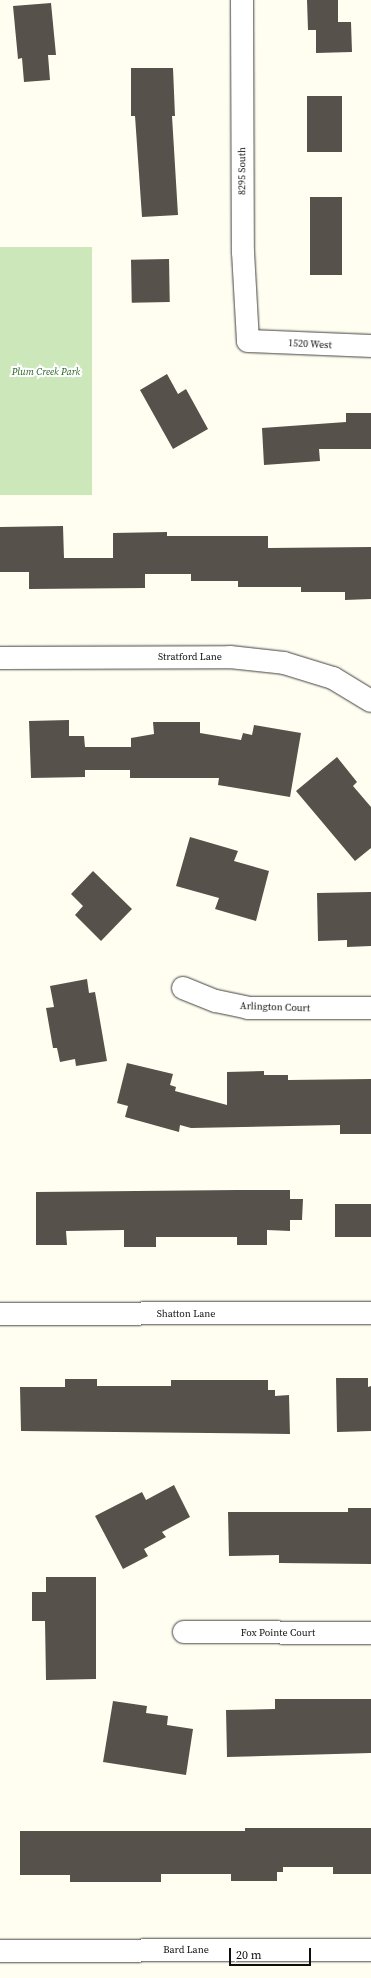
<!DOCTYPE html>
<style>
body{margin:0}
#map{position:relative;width:371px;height:1978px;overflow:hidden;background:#fffef0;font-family:"Source Serif 4",serif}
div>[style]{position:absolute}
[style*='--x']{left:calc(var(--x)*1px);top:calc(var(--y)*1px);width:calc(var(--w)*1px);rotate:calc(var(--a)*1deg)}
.green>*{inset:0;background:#cce8bb;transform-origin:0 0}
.building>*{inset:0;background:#57514b;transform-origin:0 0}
.roads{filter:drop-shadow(0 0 1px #414141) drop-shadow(0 0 1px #414141)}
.minor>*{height:22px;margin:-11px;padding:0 11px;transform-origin:11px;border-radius:11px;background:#fff}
span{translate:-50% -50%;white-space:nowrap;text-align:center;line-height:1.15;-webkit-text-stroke:4px #fff;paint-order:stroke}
.street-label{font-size:10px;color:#0e0e0e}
.park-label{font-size:10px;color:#256520;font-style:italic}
.scale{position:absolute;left:229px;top:1948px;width:82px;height:18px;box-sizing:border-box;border:2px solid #0e0e0e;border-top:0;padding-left:5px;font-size:12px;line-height:14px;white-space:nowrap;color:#0e0e0e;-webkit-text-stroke:3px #fff;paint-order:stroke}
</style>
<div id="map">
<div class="green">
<div style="left:92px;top:247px;width:248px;height:92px;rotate:90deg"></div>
</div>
<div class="building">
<div style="clip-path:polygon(307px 0,338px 0,338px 22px,351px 22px,352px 52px,316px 53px,316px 30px,308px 30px)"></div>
<div style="clip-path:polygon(51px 3px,56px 55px,48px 55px,50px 80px,24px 82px,22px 58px,18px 59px,13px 6px)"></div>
<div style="clip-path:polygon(131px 68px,173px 68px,175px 116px,172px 116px,178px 215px,142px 217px,135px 116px,131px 116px)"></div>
<div style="left:307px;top:96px;width:35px;height:56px"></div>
<div style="left:310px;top:197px;width:32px;height:78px"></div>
<div style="left:169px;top:259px;width:43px;height:38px;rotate:89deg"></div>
<div style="clip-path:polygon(167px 374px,178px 394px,186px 389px,208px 429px,173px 449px,140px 390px)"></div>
<div style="clip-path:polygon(346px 413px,371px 413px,371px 449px,319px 449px,320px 461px,264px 465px,262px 428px,346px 422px)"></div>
<div style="clip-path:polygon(63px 526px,64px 558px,113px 558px,113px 533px,167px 532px,167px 536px,268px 536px,268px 548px,371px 547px,371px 599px,345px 600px,345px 592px,301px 592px,301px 587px,238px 587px,238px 581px,191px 581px,191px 574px,145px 574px,145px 588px,29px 589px,29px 572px,0 572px,0 527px)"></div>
<div style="clip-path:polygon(69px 720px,69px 736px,84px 736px,85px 747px,131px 747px,131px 738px,154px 734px,153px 722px,200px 722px,200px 733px,241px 740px,243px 733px,252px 735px,254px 725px,301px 733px,290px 797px,218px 785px,219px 778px,130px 778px,130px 770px,85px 770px,85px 777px,31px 778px,29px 721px)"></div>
<div style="clip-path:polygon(337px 757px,357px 782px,353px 786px,371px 807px,371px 848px,355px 861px,296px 791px)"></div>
<div style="clip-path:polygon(190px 837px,238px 851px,234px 861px,269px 871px,256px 921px,215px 909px,219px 898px,176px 886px)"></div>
<div style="clip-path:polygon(93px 871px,132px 909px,101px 941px,75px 915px,83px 906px,71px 894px)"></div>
<div style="clip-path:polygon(371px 892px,371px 946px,347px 947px,347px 940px,318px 941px,317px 893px)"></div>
<div style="clip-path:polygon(87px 979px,89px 993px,95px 992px,107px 1061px,76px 1066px,75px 1059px,60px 1062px,57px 1048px,53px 1048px,46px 1008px,54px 1007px,50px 986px)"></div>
<div style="clip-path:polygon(127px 1063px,173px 1074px,170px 1085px,176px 1087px,175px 1091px,227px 1105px,227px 1072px,264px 1071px,264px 1075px,288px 1075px,288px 1080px,371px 1079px,371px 1134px,340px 1134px,340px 1125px,191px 1128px,180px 1125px,179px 1132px,125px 1117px,128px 1106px,117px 1103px)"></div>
<div style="clip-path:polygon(237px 1190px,290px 1190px,290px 1199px,303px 1199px,302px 1220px,290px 1220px,290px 1231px,267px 1230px,267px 1245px,237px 1245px,237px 1237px,156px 1237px,156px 1247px,124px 1247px,124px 1230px,66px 1231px,67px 1245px,36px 1245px,36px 1192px)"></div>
<div style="left:371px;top:1204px;width:33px;height:36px;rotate:90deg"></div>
<div style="clip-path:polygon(336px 1378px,368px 1378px,368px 1387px,371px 1386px,371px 1431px,337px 1432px)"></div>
<div style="clip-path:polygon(65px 1379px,97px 1379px,97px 1386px,171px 1386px,171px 1380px,268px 1380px,268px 1390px,275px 1390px,275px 1396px,289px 1395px,290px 1434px,21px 1431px,20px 1387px,65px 1387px)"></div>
<div style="clip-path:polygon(174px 1485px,190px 1517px,162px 1532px,166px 1537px,144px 1549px,148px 1556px,123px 1569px,95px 1516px,142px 1492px,146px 1500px)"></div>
<div style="clip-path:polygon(348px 1508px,371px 1508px,371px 1564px,279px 1563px,279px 1555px,229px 1556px,228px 1512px,348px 1512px)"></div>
<div style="clip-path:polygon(46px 1577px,96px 1577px,96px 1679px,46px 1680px,45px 1621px,32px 1621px,32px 1592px,46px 1592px)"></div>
<div style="clip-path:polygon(275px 1699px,371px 1699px,371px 1753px,227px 1757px,226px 1710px,275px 1709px)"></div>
<div style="clip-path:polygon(113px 1701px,147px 1706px,146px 1713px,168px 1716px,167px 1725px,193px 1729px,186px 1775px,103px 1762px)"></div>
<div style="clip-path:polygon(245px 1828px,371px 1828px,371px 1874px,333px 1874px,333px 1867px,283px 1867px,283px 1872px,277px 1872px,277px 1881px,231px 1881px,231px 1874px,161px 1874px,161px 1882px,70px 1882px,70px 1875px,20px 1875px,20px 1831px,245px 1831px)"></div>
</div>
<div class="roads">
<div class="minor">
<div style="--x:242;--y:0;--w:252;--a:89.8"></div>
<div style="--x:243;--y:252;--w:89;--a:86.8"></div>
<div style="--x:248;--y:341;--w:123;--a:2.3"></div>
<div style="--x:0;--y:658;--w:230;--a:-0.2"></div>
<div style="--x:230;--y:657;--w:54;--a:6.3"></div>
<div style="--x:284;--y:663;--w:51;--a:17"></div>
<div style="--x:333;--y:678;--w:44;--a:31.2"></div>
<div style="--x:183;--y:988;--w:35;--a:22"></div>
<div style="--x:216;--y:1001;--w:33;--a:12"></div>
<div style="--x:248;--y:1008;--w:123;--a:0"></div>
<div style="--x:0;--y:1314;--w:371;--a:-0.2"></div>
<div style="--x:184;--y:1632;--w:187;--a:0.3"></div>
<div style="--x:0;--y:1951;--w:371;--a:-0.2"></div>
</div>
</div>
<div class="street-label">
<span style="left:242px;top:171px;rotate:-90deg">8295 South</span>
<span style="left:310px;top:344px;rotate:3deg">1520 West</span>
<span style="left:190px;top:657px">Stratford Lane</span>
<span style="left:275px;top:1007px;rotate:2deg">Arlington Court</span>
<span style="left:186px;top:1314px">Shatton Lane</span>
<span style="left:278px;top:1633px">Fox Pointe Court</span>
<span style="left:186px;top:1950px">Bard Lane</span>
</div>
<div class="park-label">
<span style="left:46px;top:372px">Plum Creek Park</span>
</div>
<div class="scale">20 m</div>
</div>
